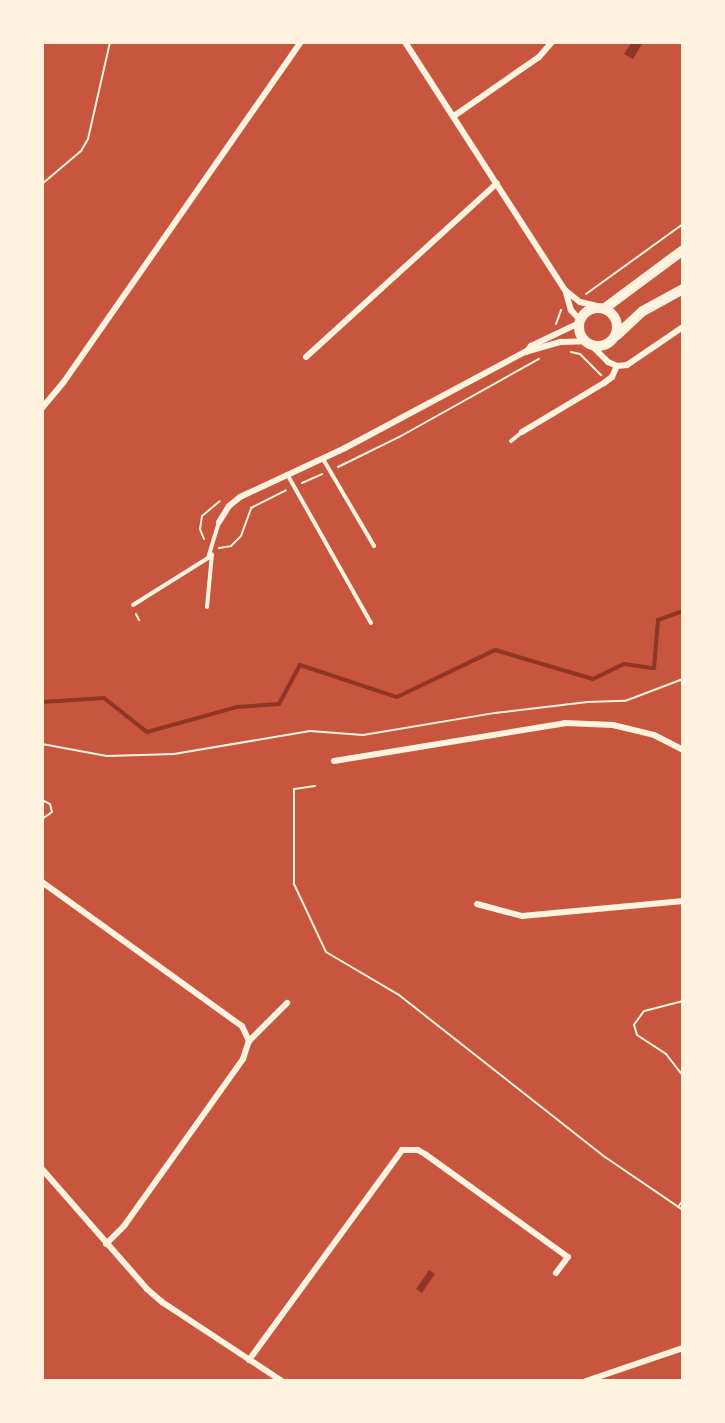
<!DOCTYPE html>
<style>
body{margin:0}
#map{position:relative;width:725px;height:1423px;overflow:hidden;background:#c8553d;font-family:Inter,sans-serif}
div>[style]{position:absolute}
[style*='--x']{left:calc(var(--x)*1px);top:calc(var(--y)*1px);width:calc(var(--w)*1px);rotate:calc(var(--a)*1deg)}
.water>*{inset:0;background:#8f3625;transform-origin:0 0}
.stream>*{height:4px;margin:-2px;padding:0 2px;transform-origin:2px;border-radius:2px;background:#8f3625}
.path>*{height:2px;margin:-1px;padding:0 1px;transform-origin:1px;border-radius:1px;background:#fff3e0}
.service>*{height:4px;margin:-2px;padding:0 2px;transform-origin:2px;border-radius:2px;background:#fff3e0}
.minor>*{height:6px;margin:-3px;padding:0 3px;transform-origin:3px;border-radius:3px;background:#fff3e0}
.tertiary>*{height:10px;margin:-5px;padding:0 5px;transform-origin:5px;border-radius:5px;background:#fff3e0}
.tertiary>.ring{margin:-5px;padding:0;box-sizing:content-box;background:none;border:10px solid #fff3e0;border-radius:50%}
span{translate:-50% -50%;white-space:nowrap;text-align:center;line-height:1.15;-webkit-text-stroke:4.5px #fff3e0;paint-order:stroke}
.frame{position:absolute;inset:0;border:44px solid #fff3e0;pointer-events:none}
</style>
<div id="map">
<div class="water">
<div style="clip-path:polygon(632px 42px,643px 42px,633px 59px,624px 54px)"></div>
<div style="left:429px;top:1270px;width:7px;height:23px;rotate:34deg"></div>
</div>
<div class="stream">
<div style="--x:42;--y:702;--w:62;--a:-3.7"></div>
<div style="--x:104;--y:698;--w:55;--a:38.3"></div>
<div style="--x:147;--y:732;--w:93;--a:-15.5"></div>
<div style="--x:237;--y:707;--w:42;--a:-4.1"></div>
<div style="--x:279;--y:704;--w:44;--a:-61.7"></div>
<div style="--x:300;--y:665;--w:102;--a:18.3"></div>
<div style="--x:397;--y:697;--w:109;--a:-25.6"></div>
<div style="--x:495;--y:650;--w:102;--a:16.5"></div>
<div style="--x:593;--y:679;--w:34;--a:-26"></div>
<div style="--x:624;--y:664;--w:30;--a:8"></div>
<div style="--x:654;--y:668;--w:48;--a:-85.2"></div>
<div style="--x:658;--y:620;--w:27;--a:-20"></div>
</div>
<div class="path">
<div style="--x:42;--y:184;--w:51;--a:-40.2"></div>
<div style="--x:81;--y:151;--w:14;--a:-60"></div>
<div style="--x:88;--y:139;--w:99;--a:-77.2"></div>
<div style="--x:586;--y:294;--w:120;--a:-35.8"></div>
<div style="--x:556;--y:324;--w:15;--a:-70"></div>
<div style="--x:571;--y:352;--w:9;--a:13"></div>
<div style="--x:580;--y:354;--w:30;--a:45"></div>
<div style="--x:338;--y:467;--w:70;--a:-26.2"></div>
<div style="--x:401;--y:436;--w:158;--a:-29.2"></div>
<div style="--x:302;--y:483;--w:22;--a:-24"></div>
<div style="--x:204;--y:539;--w:11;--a:-112"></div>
<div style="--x:200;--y:529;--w:13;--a:-81"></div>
<div style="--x:202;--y:516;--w:23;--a:-40"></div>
<div style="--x:219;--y:548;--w:12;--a:-9"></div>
<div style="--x:231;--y:546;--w:14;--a:-45"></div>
<div style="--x:241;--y:536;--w:30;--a:-70"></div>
<div style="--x:251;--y:508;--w:39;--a:-27"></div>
<div style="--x:136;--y:614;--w:7;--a:63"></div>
<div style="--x:42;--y:744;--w:66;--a:10.5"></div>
<div style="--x:107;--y:756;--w:67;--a:-1.7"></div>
<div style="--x:174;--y:754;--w:138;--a:-9.6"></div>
<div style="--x:310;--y:731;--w:53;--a:4.3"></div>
<div style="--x:363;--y:735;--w:134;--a:-9.5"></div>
<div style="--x:495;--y:713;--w:93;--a:-6.8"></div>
<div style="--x:587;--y:702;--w:38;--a:-2"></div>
<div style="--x:625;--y:701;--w:62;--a:-20.8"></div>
<div style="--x:315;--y:786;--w:21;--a:172"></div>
<div style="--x:294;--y:789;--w:95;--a:90"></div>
<div style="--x:294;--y:884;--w:75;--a:64.8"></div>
<div style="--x:326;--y:952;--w:85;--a:30.5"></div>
<div style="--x:399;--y:995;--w:262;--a:38.2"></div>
<div style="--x:605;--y:1157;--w:94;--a:34.2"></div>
<div style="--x:42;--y:800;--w:9;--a:27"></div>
<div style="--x:50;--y:804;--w:8;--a:76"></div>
<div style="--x:52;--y:812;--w:12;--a:145"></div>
<div style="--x:683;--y:1001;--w:40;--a:165.6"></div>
<div style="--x:644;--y:1011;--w:17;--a:126"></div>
<div style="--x:634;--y:1025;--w:10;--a:73"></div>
<div style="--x:637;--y:1035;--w:35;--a:33"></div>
<div style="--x:666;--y:1054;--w:28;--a:52"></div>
<div style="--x:678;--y:1207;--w:9;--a:-54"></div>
</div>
<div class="service">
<div style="--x:511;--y:441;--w:14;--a:-39"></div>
<div style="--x:323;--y:459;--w:101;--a:59.6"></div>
<div style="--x:287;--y:474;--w:171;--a:60.6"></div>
<div style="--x:133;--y:605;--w:89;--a:-32.1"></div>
<div style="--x:208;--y:558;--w:38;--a:-73"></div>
<div style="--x:207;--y:607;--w:53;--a:-84.6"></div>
</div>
<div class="minor">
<div style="--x:405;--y:42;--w:295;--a:57.2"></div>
<div style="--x:565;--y:290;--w:19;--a:39"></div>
<div style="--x:580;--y:302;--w:23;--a:13"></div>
<div style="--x:454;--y:116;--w:103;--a:-34.8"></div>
<div style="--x:539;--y:57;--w:20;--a:-49"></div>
<div style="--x:566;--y:293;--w:18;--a:74"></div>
<div style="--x:571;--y:310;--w:13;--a:48"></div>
<div style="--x:591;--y:345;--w:24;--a:45"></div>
<div style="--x:608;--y:362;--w:10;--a:24"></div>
<div style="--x:617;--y:366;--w:10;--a:-6"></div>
<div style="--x:627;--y:365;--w:68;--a:-34.2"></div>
<div style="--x:526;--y:352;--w:8;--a:-50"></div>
<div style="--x:531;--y:346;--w:53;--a:-25.6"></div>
<div style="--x:306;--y:357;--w:258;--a:-42.3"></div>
<div style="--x:42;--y:408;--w:33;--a:-50"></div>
<div style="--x:63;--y:383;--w:416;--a:-55.1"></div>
<div style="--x:522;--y:432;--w:96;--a:-30.9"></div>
<div style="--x:604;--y:383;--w:10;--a:-37"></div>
<div style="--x:612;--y:377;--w:12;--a:-66"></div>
<div style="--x:219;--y:522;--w:19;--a:-58"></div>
<div style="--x:229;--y:506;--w:14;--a:-39"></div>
<div style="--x:240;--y:497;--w:116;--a:-25"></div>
<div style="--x:345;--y:448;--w:204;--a:-28.1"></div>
<div style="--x:525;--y:352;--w:37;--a:-16"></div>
<div style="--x:561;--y:342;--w:24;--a:-2"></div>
<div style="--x:334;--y:761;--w:234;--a:-9.3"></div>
<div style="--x:565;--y:723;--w:48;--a:2.4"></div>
<div style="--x:613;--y:725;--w:42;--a:13.7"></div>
<div style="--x:654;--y:735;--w:33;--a:27"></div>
<div style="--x:42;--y:882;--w:246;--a:35.8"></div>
<div style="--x:242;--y:1026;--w:17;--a:65"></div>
<div style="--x:477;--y:904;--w:47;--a:14.9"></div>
<div style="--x:522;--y:916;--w:162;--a:-5.3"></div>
<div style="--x:42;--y:1169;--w:159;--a:48.8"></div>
<div style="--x:147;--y:1289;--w:20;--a:41"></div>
<div style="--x:162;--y:1302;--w:144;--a:33.4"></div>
<div style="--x:106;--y:1244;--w:25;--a:-45"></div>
<div style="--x:124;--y:1226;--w:205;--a:-54.5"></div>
<div style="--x:243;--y:1059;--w:19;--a:-72"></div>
<div style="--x:249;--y:1041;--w:54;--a:-45"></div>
<div style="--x:249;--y:1360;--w:260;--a:-53.9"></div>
<div style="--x:402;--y:1150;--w:16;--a:0"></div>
<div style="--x:418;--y:1150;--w:8;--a:30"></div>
<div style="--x:425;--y:1154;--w:176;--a:35.8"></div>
<div style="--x:568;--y:1257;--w:20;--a:127"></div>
<div style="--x:586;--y:1381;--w:102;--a:-18.8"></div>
</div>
<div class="tertiary">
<div class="ring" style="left:579px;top:308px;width:28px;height:28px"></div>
<div style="--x:605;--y:308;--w:97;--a:-36.6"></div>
<div style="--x:617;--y:335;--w:35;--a:-43"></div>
<div style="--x:643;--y:311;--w:46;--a:-28.8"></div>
</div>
<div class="frame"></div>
</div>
